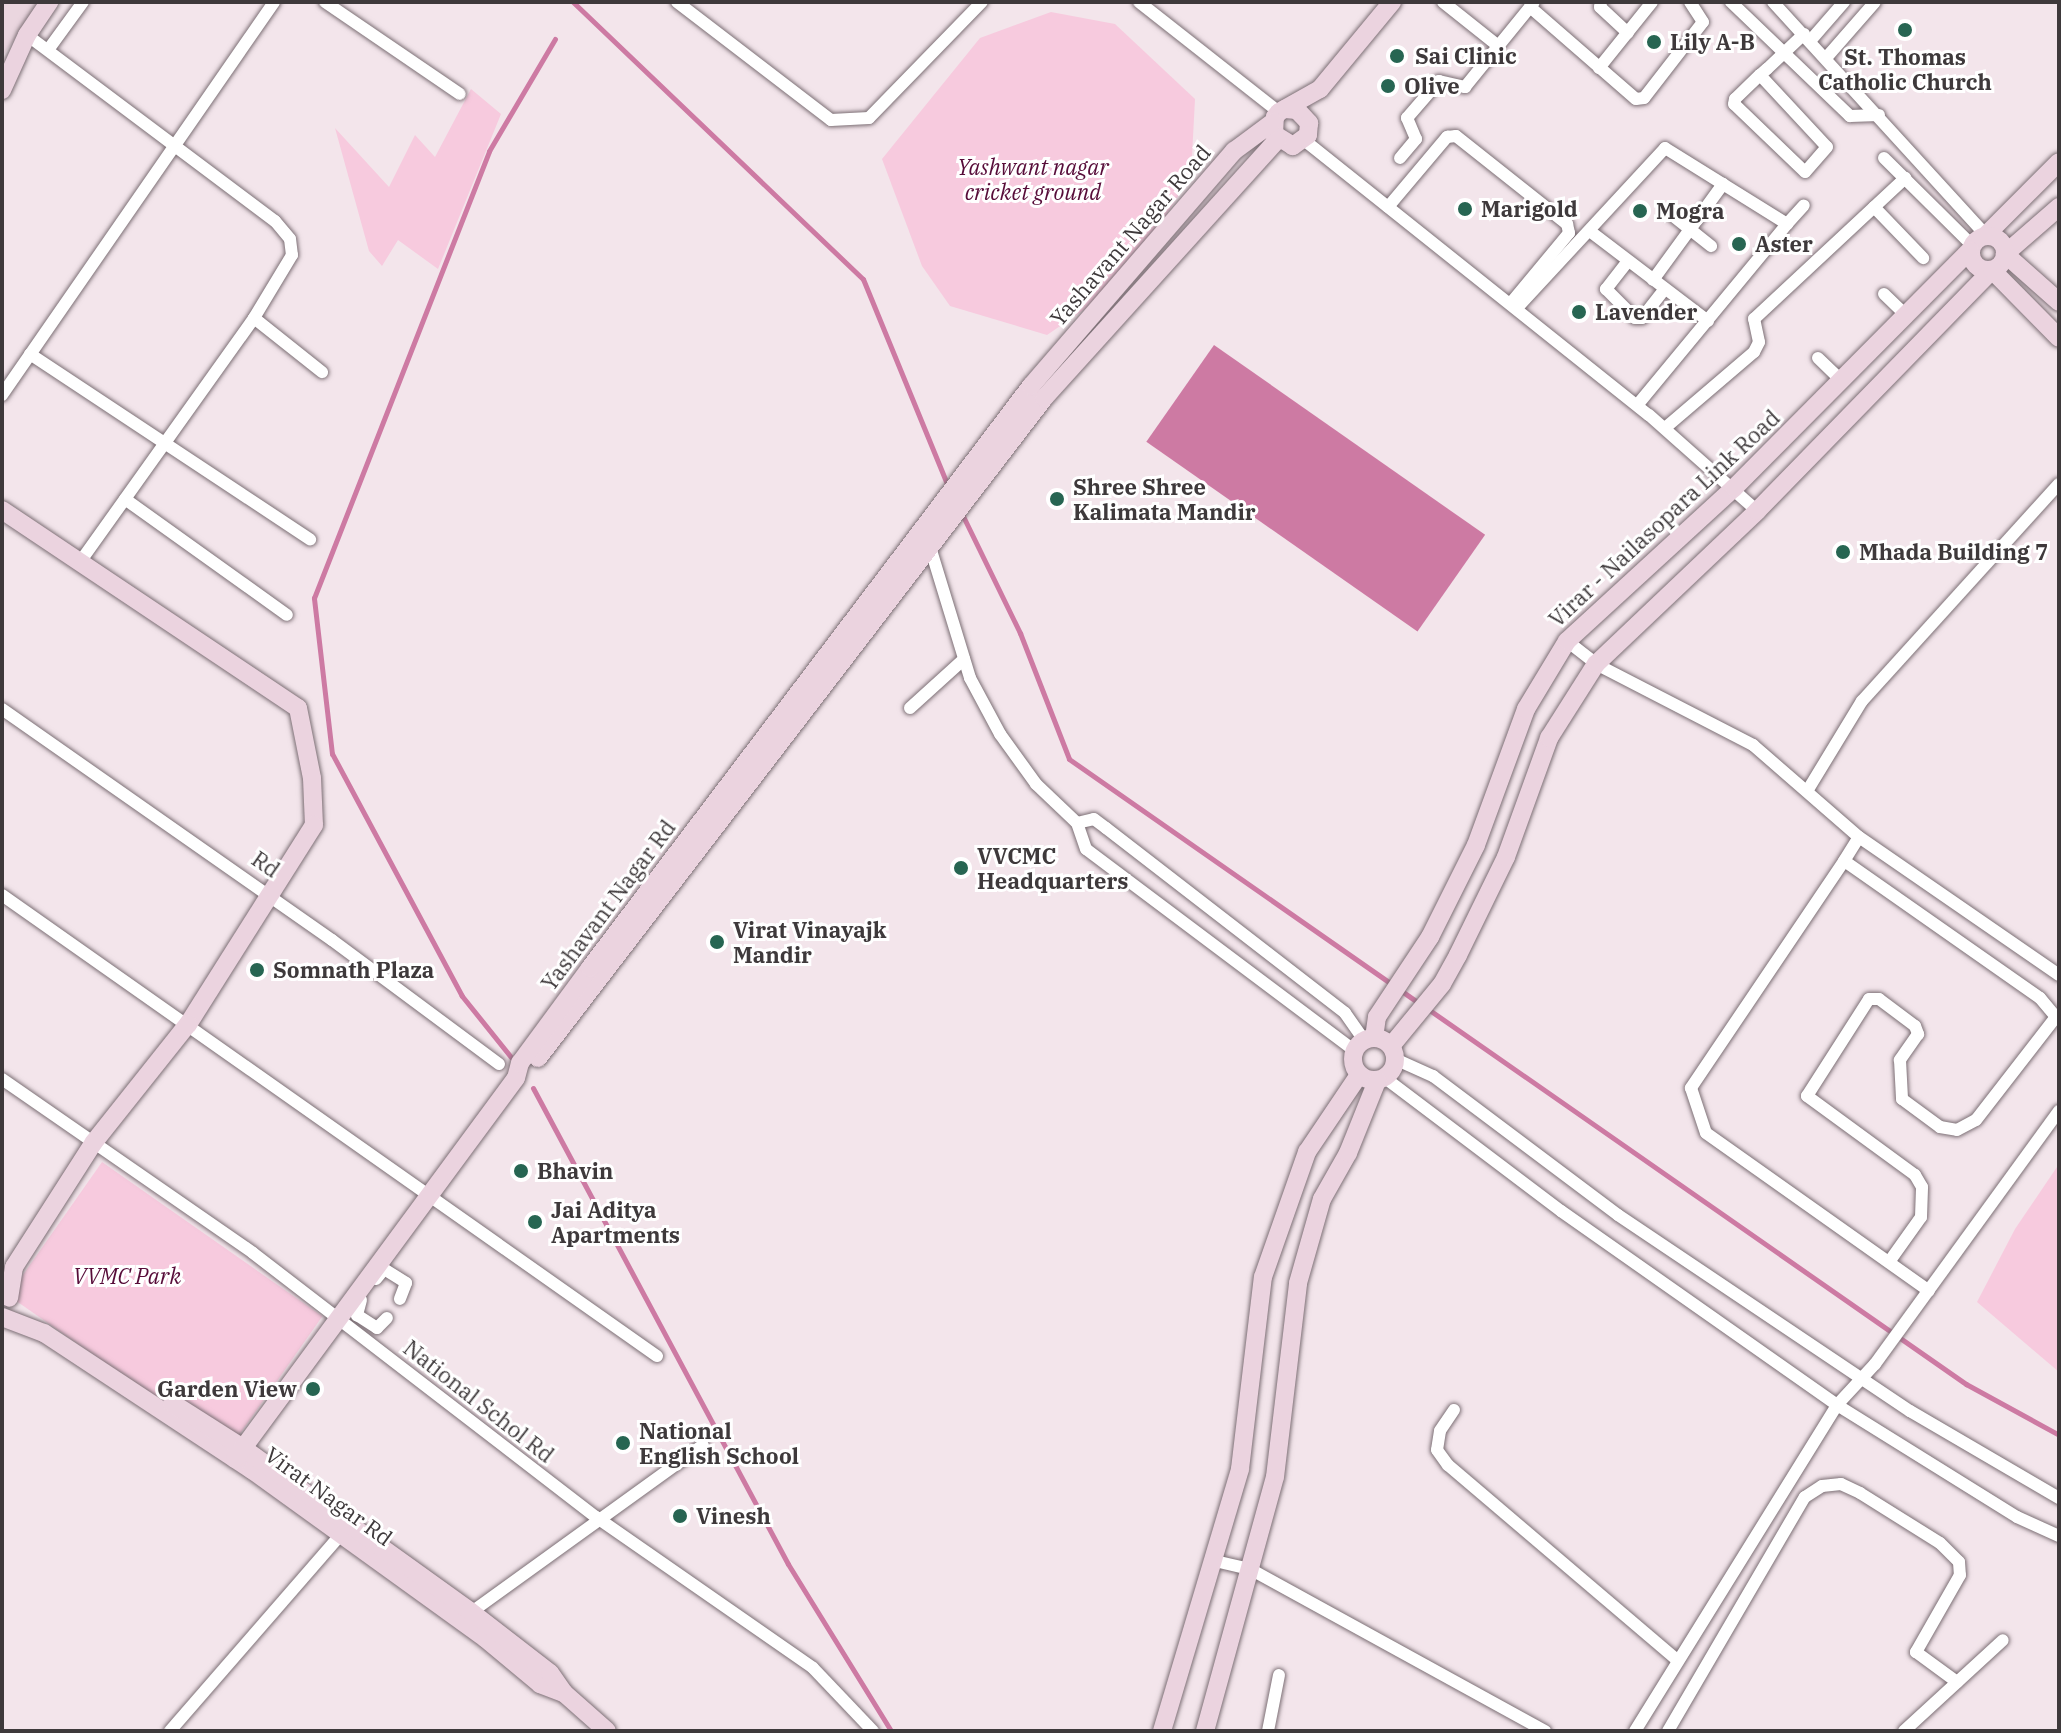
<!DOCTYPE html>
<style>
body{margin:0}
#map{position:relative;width:2061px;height:1733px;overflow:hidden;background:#f3e5eb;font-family:"IBM Plex Serif",serif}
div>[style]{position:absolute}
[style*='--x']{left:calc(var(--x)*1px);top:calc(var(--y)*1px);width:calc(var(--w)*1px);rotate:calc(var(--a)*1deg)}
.built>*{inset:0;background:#ead6df}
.green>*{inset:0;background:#f7cade;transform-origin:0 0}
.water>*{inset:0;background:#cd7aa3;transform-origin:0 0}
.stream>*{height:5px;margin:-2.5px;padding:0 2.5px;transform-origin:2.5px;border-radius:2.5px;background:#cd7aa3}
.roads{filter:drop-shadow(0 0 2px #7c6f75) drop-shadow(0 0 2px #7c6f75)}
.street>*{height:12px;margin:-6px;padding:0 6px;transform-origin:6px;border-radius:6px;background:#fff}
.secondary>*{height:18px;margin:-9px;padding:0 9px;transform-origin:9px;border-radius:9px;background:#ebd3df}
.secondary>.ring{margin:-9px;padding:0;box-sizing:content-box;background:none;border:18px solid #ebd3df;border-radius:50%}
.dots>*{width:22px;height:22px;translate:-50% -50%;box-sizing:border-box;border:4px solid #fff;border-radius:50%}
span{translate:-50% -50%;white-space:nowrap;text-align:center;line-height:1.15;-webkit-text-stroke:6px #fff;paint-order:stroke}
.poi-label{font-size:22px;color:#3e393b;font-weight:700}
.left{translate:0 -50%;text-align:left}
.right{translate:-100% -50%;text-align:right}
.park-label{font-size:22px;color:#570c39;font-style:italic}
.street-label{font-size:22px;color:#3e393b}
.frame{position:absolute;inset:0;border:4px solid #3e393b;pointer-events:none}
</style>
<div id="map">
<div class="built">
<div style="clip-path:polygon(2px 2px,40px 2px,2px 57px)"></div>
</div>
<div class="green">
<div style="clip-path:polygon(1051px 12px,1115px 24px,1195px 99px,1191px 175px,1125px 282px,1047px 335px,950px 306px,922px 266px,882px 159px,980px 38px)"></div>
<div style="clip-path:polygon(471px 89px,501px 114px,438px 269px,398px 240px,382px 266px,369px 251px,335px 128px,389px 187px,415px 135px,435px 157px)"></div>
<div style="left:102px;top:1162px;width:269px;height:163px;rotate:35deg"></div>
<div style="clip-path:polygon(2059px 1164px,2059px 1372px,1977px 1302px,2015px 1229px)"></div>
</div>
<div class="water">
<div style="left:1214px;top:345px;width:331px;height:118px;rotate:35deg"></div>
</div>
<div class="stream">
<div style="--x:573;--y:2;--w:401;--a:43.7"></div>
<div style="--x:863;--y:279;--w:227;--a:67.7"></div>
<div style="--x:961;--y:512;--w:135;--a:64"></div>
<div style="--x:1020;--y:633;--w:135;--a:68.7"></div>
<div style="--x:1069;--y:759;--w:428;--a:34.9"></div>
<div style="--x:1428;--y:1009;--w:656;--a:34.88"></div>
<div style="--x:1966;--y:1384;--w:106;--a:28.7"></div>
<div style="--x:515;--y:1062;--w:85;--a:-128.8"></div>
<div style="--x:462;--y:996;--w:275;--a:-118.2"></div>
<div style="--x:332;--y:754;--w:157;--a:-96.6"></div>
<div style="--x:314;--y:598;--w:480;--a:-68.6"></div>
<div style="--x:489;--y:151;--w:130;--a:-59.5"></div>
<div style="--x:533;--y:1088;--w:540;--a:61.82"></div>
<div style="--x:788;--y:1564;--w:196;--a:58.3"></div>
</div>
<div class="roads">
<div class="street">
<div style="--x:325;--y:2;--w:163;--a:34.3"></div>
<div style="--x:677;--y:2;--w:194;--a:37.5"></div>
<div style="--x:831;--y:120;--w:38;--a:-3"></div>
<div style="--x:869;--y:118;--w:162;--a:-45.8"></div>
<div style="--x:1139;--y:2;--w:178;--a:38.2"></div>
<div style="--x:1443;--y:2;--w:69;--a:38.5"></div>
<div style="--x:1601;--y:2;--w:5;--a:101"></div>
<div style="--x:1600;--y:7;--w:38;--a:43"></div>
<div style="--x:1731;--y:2;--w:165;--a:43.8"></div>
<div style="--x:1850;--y:116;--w:29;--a:-2"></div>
<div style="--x:1773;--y:2;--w:316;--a:47.6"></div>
<div style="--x:1530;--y:7;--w:140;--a:41"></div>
<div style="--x:1636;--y:99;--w:8;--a:-7"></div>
<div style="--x:1644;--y:98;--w:96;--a:-52.2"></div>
<div style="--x:1703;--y:22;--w:24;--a:-123"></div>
<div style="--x:27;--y:35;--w:310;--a:36.9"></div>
<div style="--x:275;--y:221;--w:23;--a:50"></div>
<div style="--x:290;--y:239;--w:16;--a:83"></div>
<div style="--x:292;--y:255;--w:74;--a:121.1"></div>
<div style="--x:254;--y:318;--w:87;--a:38.5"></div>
<div style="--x:1810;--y:41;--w:52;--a:-48.9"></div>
<div style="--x:48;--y:50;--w:59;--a:-53.9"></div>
<div style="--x:1826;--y:58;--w:74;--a:-48.8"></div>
<div style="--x:1599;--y:68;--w:85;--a:-51.2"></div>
<div style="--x:1760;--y:75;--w:98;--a:47.1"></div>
<div style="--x:1827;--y:147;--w:33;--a:131"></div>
<div style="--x:1805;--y:172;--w:98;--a:-136.2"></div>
<div style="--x:1734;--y:104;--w:5;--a:-79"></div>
<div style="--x:1735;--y:99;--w:35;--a:-44"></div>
<div style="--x:1760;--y:75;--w:9;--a:-41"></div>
<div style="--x:1767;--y:69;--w:51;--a:-43.4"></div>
<div style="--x:1304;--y:140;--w:441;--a:38.6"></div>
<div style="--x:1649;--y:415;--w:144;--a:41.6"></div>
<div style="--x:1400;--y:158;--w:25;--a:-50"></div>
<div style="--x:1416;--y:139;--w:23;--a:-113"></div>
<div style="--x:1407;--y:118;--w:49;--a:-49.1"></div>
<div style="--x:1439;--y:81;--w:27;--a:13"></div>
<div style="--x:1465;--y:87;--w:109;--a:-50.9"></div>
<div style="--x:1884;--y:158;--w:124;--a:44.7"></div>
<div style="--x:1388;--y:207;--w:92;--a:-49.9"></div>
<div style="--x:1447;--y:137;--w:9;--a:-6"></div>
<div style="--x:1456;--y:136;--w:142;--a:38.4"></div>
<div style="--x:1567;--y:224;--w:9;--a:77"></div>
<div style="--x:1569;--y:233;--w:92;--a:129.7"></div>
<div style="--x:1874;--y:207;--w:71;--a:46.1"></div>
<div style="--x:1672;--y:215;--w:50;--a:38.5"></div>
<div style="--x:1787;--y:224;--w:25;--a:-48"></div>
<div style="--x:1591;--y:232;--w:147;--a:37.3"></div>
<div style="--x:1628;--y:261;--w:36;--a:128"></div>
<div style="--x:1606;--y:289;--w:41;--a:45"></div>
<div style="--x:1635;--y:318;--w:7;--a:0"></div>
<div style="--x:1642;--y:318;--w:37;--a:-52"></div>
<div style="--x:1653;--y:280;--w:119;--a:-53.9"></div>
<div style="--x:1884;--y:294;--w:32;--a:44"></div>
<div style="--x:1517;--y:308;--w:218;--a:-47.2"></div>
<div style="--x:1665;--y:148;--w:144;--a:31.9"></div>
<div style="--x:1787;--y:224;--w:235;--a:129.6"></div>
<div style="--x:30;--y:354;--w:336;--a:33.5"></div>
<div style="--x:1818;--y:358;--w:33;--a:44"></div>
<div style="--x:2;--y:395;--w:478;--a:-55.3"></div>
<div style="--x:1665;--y:428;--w:117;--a:-40.5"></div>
<div style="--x:1754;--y:352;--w:11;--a:-63"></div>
<div style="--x:1759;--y:342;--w:24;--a:-102"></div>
<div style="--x:1754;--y:319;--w:207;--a:-43"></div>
<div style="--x:125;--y:499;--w:199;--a:35.6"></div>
<div style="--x:930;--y:547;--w:137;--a:73"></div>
<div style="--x:970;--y:678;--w:64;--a:61.8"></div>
<div style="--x:1000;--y:734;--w:62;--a:54.2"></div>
<div style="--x:1036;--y:784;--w:57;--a:43.6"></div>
<div style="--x:80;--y:562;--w:300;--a:-54.5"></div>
<div style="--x:1567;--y:641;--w:37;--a:38"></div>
<div style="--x:1596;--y:664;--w:177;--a:27.3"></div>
<div style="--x:1753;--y:745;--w:140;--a:41"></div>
<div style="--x:1859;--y:837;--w:243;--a:34.6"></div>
<div style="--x:910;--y:708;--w:73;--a:-42.2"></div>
<div style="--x:2;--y:709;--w:403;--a:35"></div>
<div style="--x:332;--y:940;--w:208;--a:36.6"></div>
<div style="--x:1809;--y:788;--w:102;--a:-58.7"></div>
<div style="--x:1862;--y:701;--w:293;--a:-47.8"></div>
<div style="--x:1844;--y:861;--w:28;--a:-58"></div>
<div style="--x:2;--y:895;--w:801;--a:35.14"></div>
<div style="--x:1355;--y:1051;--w:336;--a:-143.1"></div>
<div style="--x:1086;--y:849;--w:28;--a:-109"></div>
<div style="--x:1077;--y:823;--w:17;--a:-13"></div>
<div style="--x:1094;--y:819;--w:15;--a:37"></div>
<div style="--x:1106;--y:828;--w:302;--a:37.7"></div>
<div style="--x:1345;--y:1013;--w:33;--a:55"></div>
<div style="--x:1395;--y:1059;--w:42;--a:24.1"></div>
<div style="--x:1433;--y:1076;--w:231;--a:36.9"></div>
<div style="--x:1618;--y:1215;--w:352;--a:33.9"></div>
<div style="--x:1910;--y:1411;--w:173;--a:30.3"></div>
<div style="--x:1385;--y:1078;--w:221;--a:37.1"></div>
<div style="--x:1561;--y:1211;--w:337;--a:35.1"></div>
<div style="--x:1837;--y:1405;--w:212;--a:31.9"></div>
<div style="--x:2017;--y:1517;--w:46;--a:24.3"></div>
<div style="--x:2;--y:1079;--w:305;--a:34.7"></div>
<div style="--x:253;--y:1253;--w:433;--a:37.6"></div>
<div style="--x:596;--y:1517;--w:264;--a:34.8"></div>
<div style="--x:813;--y:1668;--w:87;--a:46.4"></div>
<div style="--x:1889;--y:1262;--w:55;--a:-54.6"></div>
<div style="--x:1921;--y:1217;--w:30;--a:-88"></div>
<div style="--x:1922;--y:1187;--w:14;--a:-120"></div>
<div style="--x:1915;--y:1175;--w:134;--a:-143.8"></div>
<div style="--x:1807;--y:1096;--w:115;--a:-57.4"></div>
<div style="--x:1869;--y:999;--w:10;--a:0"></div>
<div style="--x:1879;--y:999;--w:45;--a:36.9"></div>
<div style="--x:1915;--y:1026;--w:9;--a:69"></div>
<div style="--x:1918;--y:1034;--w:32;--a:125"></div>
<div style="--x:1900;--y:1060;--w:39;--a:87"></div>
<div style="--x:1902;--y:1099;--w:47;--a:36.4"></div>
<div style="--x:1940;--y:1127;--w:17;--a:10"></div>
<div style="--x:1957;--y:1130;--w:21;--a:-28"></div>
<div style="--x:1976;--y:1120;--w:130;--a:-52.2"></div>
<div style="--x:2056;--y:1017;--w:25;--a:-130"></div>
<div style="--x:2040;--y:998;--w:239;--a:-145"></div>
<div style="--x:1844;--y:861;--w:274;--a:124"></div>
<div style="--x:1691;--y:1088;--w:47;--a:71.6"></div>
<div style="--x:1706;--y:1133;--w:273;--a:35.3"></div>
<div style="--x:376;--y:1279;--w:13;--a:-51"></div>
<div style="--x:384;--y:1269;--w:26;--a:32"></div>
<div style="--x:406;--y:1283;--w:17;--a:111"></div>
<div style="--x:361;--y:1300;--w:16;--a:105"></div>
<div style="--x:357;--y:1315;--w:24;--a:33"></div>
<div style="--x:377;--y:1328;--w:14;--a:-45"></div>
<div style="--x:1454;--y:1410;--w:25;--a:124"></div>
<div style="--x:1440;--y:1431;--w:19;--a:99"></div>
<div style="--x:1437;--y:1450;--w:19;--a:54"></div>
<div style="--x:1448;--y:1465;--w:301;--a:40.4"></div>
<div style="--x:1215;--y:1561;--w:36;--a:13"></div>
<div style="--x:1250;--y:1569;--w:337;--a:28.8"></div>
<div style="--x:466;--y:1616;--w:292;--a:-35.8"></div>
<div style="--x:170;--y:1731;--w:261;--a:-49"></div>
<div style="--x:1268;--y:1731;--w:57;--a:-78.9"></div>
<div style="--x:1635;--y:1731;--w:384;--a:-58.2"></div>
<div style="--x:1837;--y:1405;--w:56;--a:-47.2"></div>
<div style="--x:1875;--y:1364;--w:313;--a:-54"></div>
<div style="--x:1668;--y:1731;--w:271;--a:-59.7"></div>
<div style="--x:1805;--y:1497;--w:20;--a:-33"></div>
<div style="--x:1822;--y:1486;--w:19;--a:-6"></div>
<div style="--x:1841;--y:1484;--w:21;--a:25"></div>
<div style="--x:1860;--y:1493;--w:94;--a:32"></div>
<div style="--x:1940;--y:1543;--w:27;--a:45"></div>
<div style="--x:1959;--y:1562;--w:13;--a:86"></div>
<div style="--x:1960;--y:1575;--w:89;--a:119.7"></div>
<div style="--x:1916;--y:1652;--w:51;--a:36.2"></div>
<div style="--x:1904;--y:1731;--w:134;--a:-42.6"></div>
</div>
<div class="secondary">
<div style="--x:2;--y:90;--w:60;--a:-65.6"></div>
<div style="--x:27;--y:35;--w:40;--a:-56"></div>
<div style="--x:1285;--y:109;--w:12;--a:5"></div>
<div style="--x:1297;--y:110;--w:18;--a:47"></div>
<div style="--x:1309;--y:123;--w:12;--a:95"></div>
<div style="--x:1308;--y:135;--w:19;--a:144"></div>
<div style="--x:1293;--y:146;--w:22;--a:-148"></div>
<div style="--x:1274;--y:134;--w:17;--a:-87"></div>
<div style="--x:1275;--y:117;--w:6;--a:-51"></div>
<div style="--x:1279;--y:112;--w:47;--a:-29.3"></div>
<div style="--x:1320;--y:89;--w:113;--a:-50.4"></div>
<div style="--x:2059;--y:207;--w:72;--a:139"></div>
<div style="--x:2005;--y:254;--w:72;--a:41.6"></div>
<div style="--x:1986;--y:235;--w:103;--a:-45"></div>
<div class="ring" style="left:1971px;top:236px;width:16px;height:16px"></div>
<div style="--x:2;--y:510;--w:356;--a:33.8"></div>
<div style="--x:298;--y:708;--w:71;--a:78.7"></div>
<div style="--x:312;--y:778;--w:47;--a:87.6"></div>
<div style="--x:314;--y:825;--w:236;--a:122.3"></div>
<div style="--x:188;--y:1024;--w:151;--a:128.5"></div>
<div style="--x:94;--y:1142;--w:148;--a:122.6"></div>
<div style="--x:14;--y:1267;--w:31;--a:99"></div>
<div class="ring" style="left:1353px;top:1038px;width:24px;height:24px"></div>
<div style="--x:1374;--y:1038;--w:21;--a:-82"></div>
<div style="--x:1377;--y:1017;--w:96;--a:-56.5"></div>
<div style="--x:1430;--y:937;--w:103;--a:-63.4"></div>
<div style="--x:1476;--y:845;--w:145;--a:-69.8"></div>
<div style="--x:1526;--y:709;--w:79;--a:-58.9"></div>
<div style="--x:1567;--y:641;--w:226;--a:-42.5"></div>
<div style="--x:1734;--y:488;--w:335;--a:-45.2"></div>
<div style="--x:1391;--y:1046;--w:80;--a:-50.6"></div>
<div style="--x:1442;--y:984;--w:33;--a:-61"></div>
<div style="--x:1458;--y:955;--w:109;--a:-63.9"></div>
<div style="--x:1506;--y:857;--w:127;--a:-70.1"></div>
<div style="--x:1549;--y:738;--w:88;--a:-57.6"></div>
<div style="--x:1596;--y:664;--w:222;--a:-43.5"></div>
<div style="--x:1757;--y:511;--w:337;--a:-45.7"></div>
<div style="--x:1992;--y:270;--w:95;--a:45.4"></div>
<div style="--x:538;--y:1058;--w:832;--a:-52.52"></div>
<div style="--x:1044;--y:398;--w:348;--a:-47.9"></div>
<div style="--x:2;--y:1317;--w:45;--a:20.9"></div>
<div style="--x:44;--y:1333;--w:249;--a:33.4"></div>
<div style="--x:252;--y:1470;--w:287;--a:35.8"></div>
<div style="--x:485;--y:1638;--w:72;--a:39.9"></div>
<div style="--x:540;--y:1684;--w:26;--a:21"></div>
<div style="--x:564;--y:1693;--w:57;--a:41.5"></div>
<div style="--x:172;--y:1403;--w:84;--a:32.4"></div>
<div style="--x:243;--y:1448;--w:279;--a:35.7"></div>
<div style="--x:470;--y:1611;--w:101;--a:37.8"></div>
<div style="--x:550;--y:1673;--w:24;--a:55"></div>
<div style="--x:235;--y:1459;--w:473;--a:-53.6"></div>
<div style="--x:516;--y:1078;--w:16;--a:-75"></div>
<div style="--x:520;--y:1063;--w:118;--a:-53.6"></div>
<div style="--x:590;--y:968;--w:730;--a:-52.85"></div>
<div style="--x:1031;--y:386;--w:311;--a:-49.2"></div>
<div style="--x:1234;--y:151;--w:49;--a:-36.6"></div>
<div style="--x:1162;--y:1731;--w:273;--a:-73.4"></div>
<div style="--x:1240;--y:1469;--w:193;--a:-83.2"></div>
<div style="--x:1263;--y:1277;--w:133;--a:-70.6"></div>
<div style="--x:1307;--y:1152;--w:93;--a:-56"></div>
<div style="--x:1205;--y:1731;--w:263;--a:-74.6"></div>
<div style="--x:1275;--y:1477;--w:195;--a:-83.2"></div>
<div style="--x:1298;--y:1283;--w:87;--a:-74.1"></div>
<div style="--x:1322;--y:1199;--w:53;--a:-60.5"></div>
<div style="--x:1348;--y:1153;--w:78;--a:-68.1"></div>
</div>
</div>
<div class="dots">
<div style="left:1905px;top:30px;background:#276552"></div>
<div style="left:1654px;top:42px;background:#276552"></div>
<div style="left:1397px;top:56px;background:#276552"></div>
<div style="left:1388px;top:86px;background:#276552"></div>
<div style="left:1465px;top:209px;background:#276552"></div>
<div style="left:1640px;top:211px;background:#276552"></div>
<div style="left:1739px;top:244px;background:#276552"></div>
<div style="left:1579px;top:312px;background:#276552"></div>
<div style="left:1057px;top:499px;background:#276552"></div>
<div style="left:1843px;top:552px;background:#276552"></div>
<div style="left:961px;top:868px;background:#276552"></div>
<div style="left:717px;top:942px;background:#276552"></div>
<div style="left:257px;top:970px;background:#276552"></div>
<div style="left:521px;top:1171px;background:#276552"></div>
<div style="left:535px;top:1222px;background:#276552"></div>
<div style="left:313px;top:1389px;background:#276552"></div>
<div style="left:623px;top:1443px;background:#276552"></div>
<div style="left:680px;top:1516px;background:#276552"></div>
</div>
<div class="poi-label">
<span class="left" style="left:1670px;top:42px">Lily A-B</span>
<span class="left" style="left:1415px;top:56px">Sai Clinic</span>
<span style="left:1905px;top:69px">St. Thomas<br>Catholic Church</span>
<span class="left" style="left:1404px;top:86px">Olive</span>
<span class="left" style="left:1481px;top:209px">Marigold</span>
<span class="left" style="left:1656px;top:211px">Mogra</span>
<span class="left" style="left:1755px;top:244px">Aster</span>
<span class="left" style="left:1595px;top:312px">Lavender</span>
<span class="left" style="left:1073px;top:499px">Shree Shree<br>Kalimata Mandir</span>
<span class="left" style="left:1859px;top:552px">Mhada Building 7</span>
<span class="left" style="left:977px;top:868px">VVCMC<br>Headquarters</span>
<span class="left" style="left:733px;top:942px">Virat Vinayajk<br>Mandir</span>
<span class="left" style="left:273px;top:970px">Somnath Plaza</span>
<span class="left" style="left:537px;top:1171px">Bhavin</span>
<span class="left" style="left:551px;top:1222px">Jai Aditya<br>Apartments</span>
<span class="right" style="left:297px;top:1389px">Garden View</span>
<span class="left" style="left:639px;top:1443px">National<br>English School</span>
<span class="left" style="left:696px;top:1516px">Vinesh</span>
</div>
<div class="park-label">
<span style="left:1033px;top:179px">Yashwant nagar<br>cricket ground</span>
<span style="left:127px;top:1276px">VVMC Park</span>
</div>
<div class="street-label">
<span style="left:1130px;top:235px;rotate:-49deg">Yashavant Nagar Road</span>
<span style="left:1664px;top:518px;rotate:-43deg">Virar - Nailasopara Link Road</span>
<span style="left:266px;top:864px;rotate:35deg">Rd</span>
<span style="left:608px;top:905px;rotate:-53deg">Yashavant Nagar Rd</span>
<span style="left:479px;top:1401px;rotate:38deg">National Schol Rd</span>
<span style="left:329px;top:1496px;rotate:36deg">Virat Nagar Rd</span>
</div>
<div class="frame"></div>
</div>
